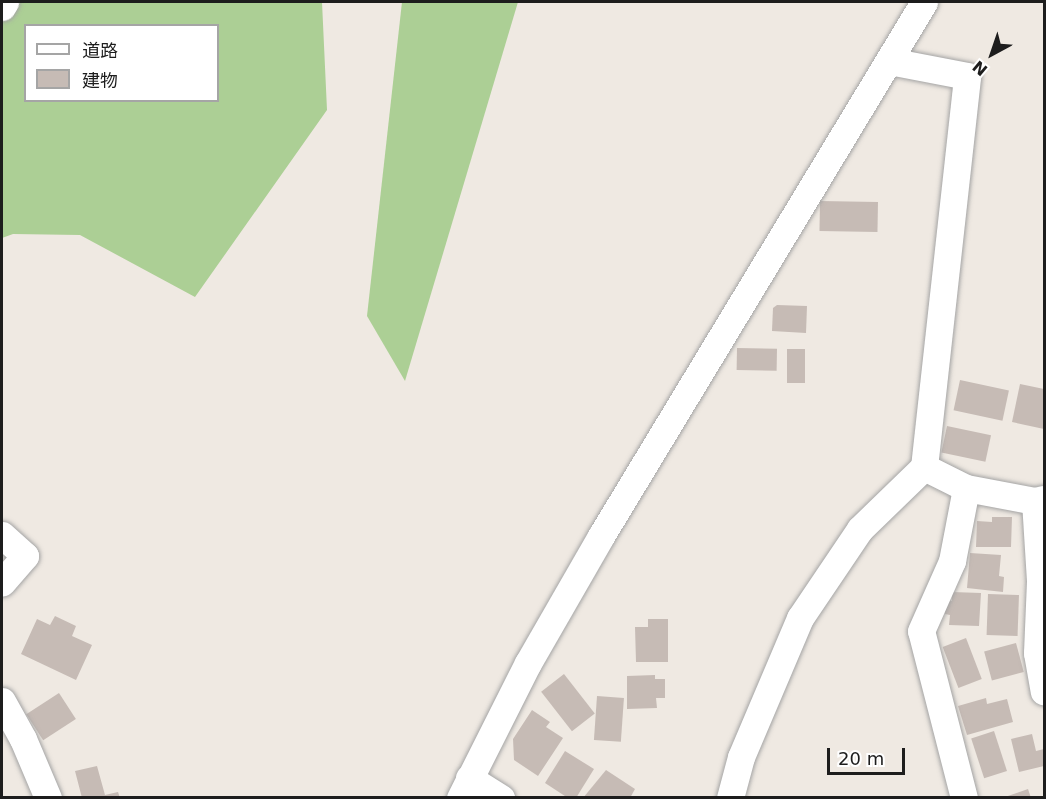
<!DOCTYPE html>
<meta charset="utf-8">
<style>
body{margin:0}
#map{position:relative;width:1046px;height:799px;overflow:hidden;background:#efe9e2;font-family:"DejaVu Sans","Noto Sans JP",sans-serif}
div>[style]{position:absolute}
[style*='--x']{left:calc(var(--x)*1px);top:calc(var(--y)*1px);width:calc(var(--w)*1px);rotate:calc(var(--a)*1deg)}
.forest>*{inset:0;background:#accf95}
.building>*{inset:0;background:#c6bbb5;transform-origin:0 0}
.roads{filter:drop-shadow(0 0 2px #a4a4a4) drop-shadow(0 0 2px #a4a4a4)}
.minor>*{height:27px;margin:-13.5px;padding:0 13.5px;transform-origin:13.5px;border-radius:13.5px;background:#fff}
span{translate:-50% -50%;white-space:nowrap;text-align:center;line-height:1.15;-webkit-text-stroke:6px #fff;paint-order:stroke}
.frame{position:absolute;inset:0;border:3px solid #1d1d1d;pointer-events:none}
.legend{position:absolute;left:24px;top:24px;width:195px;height:78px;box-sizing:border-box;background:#fff;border:2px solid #a5a5a5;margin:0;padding:8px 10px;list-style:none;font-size:18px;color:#1d1d1d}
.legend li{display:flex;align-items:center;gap:12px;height:30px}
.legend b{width:30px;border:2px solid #a5a5a5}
.north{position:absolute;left:962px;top:24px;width:60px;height:60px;-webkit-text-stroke:4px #fff;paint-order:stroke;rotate:220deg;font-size:16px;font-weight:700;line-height:24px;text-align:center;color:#1d1d1d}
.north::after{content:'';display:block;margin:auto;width:21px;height:27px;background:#1d1d1d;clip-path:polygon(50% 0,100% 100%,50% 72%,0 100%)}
.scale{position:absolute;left:827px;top:748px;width:78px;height:27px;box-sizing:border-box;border:3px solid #1d1d1d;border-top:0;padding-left:8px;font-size:18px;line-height:21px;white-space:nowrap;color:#1d1d1d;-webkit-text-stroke:4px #fff;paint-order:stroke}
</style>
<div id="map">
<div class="forest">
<div style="clip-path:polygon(evenodd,2px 2px,322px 2px,327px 110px,195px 297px,80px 235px,13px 234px,2px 238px,2px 2px,26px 26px,218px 26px,218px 100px,26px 100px,26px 26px)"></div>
<div style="clip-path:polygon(402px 2px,518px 2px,405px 381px,367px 316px)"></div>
</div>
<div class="building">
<div style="left:820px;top:201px;width:58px;height:30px;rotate:1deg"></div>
<div style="clip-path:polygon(777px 305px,807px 306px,806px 333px,772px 331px,773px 308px)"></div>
<div style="left:737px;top:348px;width:40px;height:22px;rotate:1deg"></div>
<div style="left:787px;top:349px;width:18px;height:34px"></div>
<div style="left:960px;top:380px;width:50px;height:31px;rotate:12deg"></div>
<div style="clip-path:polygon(1020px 384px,1044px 389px,1044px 429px,1012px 422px)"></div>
<div style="left:947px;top:426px;width:45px;height:27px;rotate:12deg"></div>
<div style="clip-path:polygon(992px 517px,1012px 517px,1011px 547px,976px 547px,977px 521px,992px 522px)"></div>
<div style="clip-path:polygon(970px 553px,1001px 555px,999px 576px,1004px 577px,1003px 592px,967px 588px)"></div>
<div style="clip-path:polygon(952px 592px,981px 593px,979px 626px,949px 625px,950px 615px,945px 614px,945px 600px,952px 601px)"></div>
<div style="left:988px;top:594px;width:31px;height:41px;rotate:2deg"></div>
<div style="clip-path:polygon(55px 616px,76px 626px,72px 636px,92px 645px,76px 680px,21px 654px,37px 619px,50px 625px)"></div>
<div style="clip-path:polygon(648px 619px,668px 619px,668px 662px,636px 662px,635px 627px,648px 627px)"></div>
<div style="left:966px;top:638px;width:44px;height:25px;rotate:69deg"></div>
<div style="left:1016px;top:643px;width:30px;height:33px;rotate:75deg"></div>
<div style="left:564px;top:674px;width:50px;height:29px;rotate:52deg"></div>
<div style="clip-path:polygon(655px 675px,655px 679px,665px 679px,665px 698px,656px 698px,657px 708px,627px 709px,627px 676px)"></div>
<div style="left:59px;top:693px;width:31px;height:39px;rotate:57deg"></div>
<div style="left:597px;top:696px;width:27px;height:44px;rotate:4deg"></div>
<div style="clip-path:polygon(986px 698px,987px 704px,1007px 699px,1013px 722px,967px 735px,958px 706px)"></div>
<div style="clip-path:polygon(532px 710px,550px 722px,546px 727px,563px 738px,538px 776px,514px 760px,513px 739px)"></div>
<div style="left:994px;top:731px;width:42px;height:24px;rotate:72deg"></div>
<div style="clip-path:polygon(1032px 734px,1036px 751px,1044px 749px,1044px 766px,1019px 772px,1011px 739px)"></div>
<div style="clip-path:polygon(565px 751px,594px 769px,576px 798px,568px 798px,545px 783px)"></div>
<div style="clip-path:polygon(97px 766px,105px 795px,118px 792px,120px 798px,82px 798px,75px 771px)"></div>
<div style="clip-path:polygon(606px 770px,635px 789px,630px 798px,583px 798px)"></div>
<div style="clip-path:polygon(1028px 789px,1031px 798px,1005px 798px,1005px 797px)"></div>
</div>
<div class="roads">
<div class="minor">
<div style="--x:2;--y:7;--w:6;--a:-59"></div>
<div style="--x:924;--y:467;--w:47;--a:26.6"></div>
<div style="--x:966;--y:488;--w:70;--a:10.7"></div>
<div style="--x:1035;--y:501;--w:9;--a:-13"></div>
<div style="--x:1035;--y:501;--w:80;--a:86.4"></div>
<div style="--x:1040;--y:581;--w:72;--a:92.4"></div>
<div style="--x:1037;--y:653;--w:39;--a:80"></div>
<div style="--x:2;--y:535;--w:31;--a:42"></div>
<div style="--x:25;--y:556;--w:35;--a:131"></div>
<div style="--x:2;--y:701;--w:43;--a:61.1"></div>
<div style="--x:23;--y:739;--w:64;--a:67"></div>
<div style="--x:469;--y:778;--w:38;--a:32"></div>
<div style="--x:460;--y:798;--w:151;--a:-63.3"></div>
<div style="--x:528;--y:663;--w:146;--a:-60.1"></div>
<div style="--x:601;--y:536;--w:624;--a:-58.83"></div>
<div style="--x:730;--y:798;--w:42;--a:-75"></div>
<div style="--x:741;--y:757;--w:151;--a:-67"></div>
<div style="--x:800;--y:618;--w:107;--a:-56"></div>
<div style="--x:860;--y:529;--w:89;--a:-44.1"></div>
<div style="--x:924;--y:467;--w:393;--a:-83.7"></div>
<div style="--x:967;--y:76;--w:79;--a:-169.1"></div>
<div style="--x:964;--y:798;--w:172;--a:-104.4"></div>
<div style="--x:921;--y:631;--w:77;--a:-66.1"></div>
<div style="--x:952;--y:561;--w:74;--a:-79.1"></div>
</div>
</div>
<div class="frame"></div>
<ul class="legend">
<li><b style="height:8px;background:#fff"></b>道路</li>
<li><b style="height:16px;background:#c6bbb5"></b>建物</li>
</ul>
<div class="north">N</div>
<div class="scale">20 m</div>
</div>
